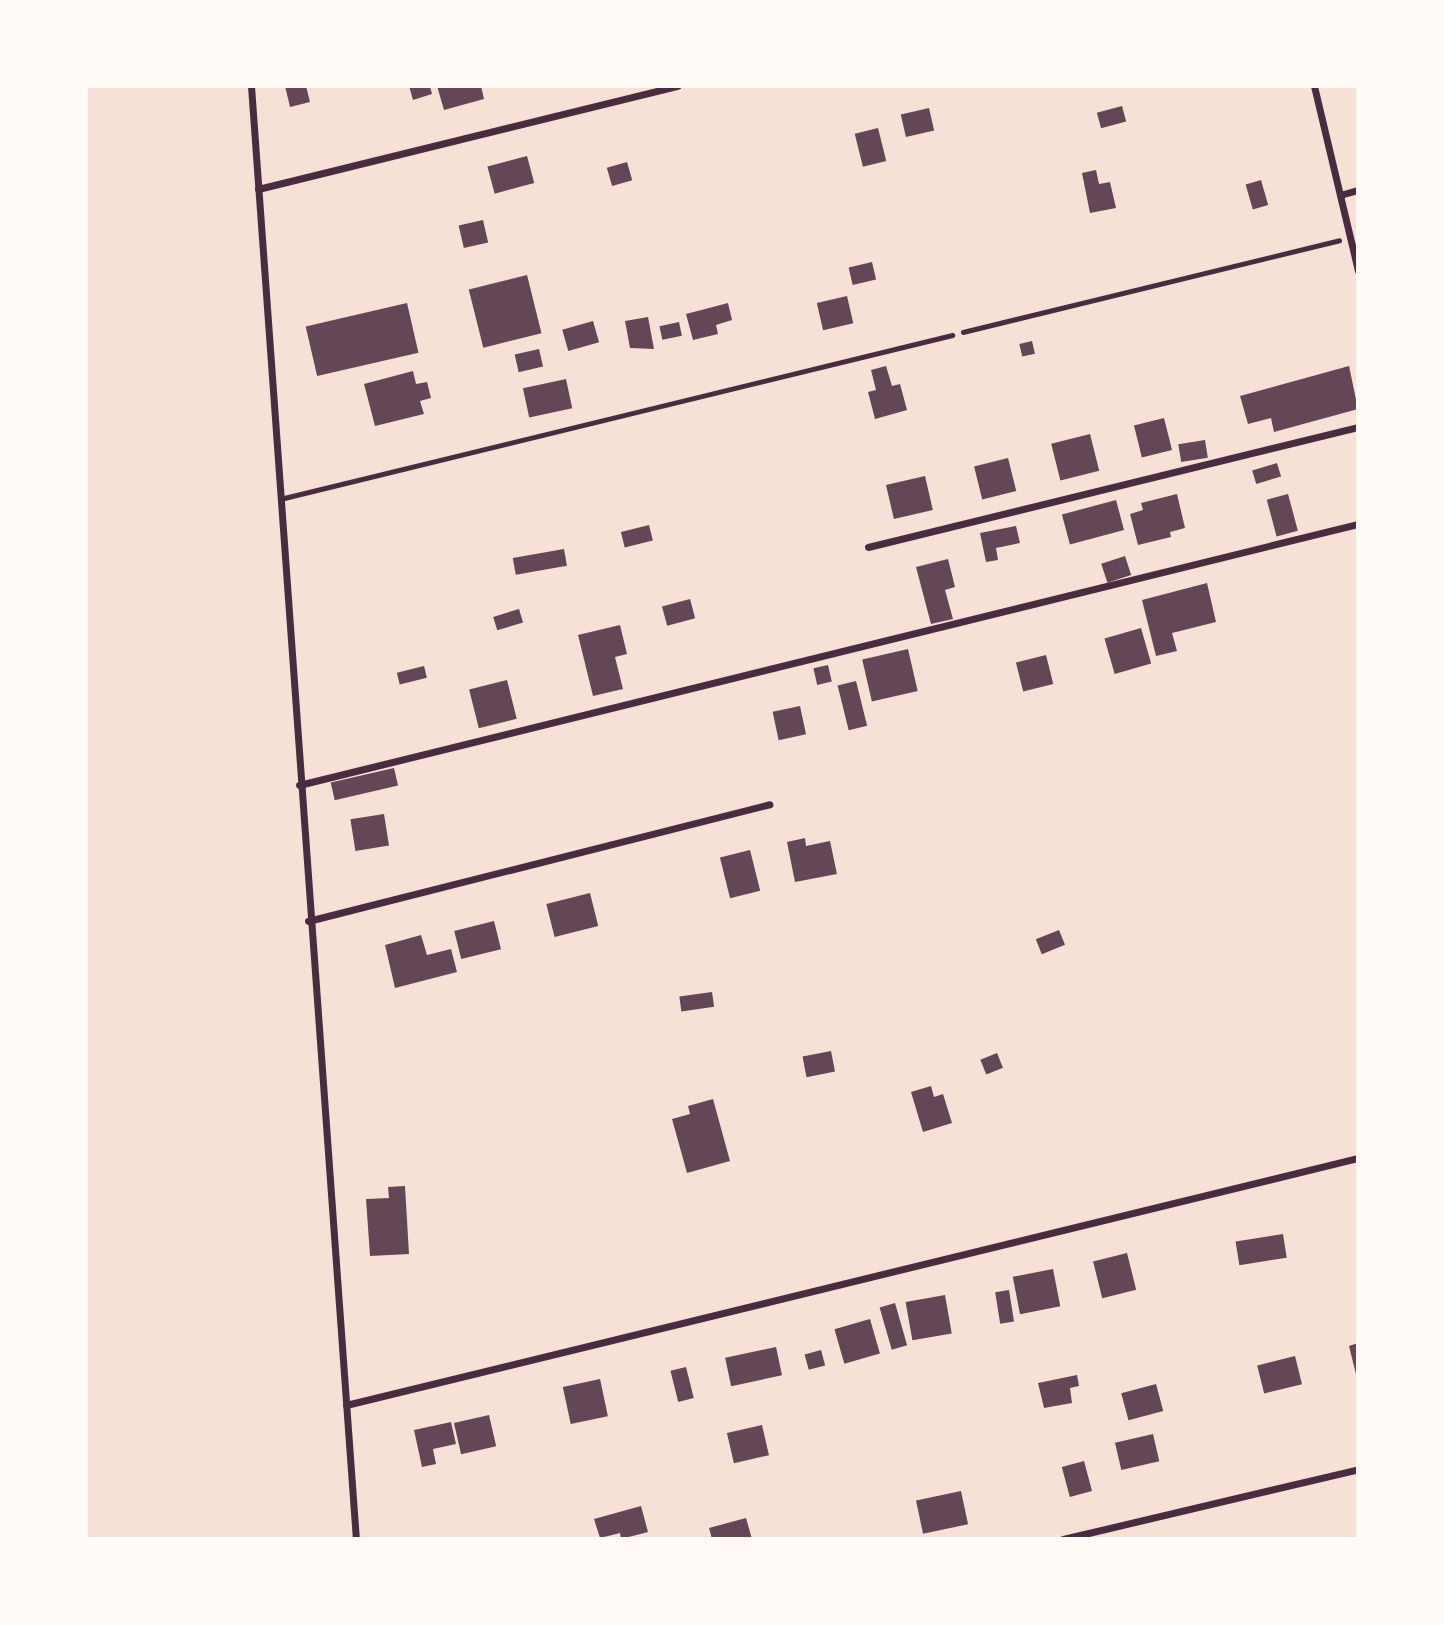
<!DOCTYPE html>
<style>
body{margin:0}
#map{position:relative;width:1444px;height:1625px;overflow:hidden;background:#f7e1d7;font-family:Ubuntu,sans-serif}
div>[style]{position:absolute}
[style*='--x']{left:calc(var(--x)*1px);top:calc(var(--y)*1px);width:calc(var(--w)*1px);rotate:calc(var(--a)*1deg)}
.building>*{inset:0;background:#644757;transform-origin:0 0}
.path>*{height:4.5px;margin:-2.25px;padding:0 2.25px;transform-origin:2.25px;border-radius:2.25px;background:#4a2c40}
.service>*{height:5px;margin:-2.5px;padding:0 2.5px;transform-origin:2.5px;border-radius:2.5px;background:#4a2c40}
.minor>*{height:7px;margin:-3.5px;padding:0 3.5px;transform-origin:3.5px;border-radius:3.5px;background:#4a2c40}
span{translate:-50% -50%;white-space:nowrap;text-align:center;line-height:1.15;-webkit-text-stroke:5px #fffaf5;paint-order:stroke}
.frame{position:absolute;inset:0;border:88px solid #fffaf5;pointer-events:none}
</style>
<div id="map">
<div class="building">
<div style="clip-path:polygon(285px 86px,306px 86px,310px 102px,290px 107px)"></div>
<div style="clip-path:polygon(409px 86px,430px 86px,432px 94px,413px 100px)"></div>
<div style="clip-path:polygon(437px 86px,481px 86px,484px 99px,444px 110px)"></div>
<div style="left:1122px;top:106px;width:16px;height:26px;rotate:75deg"></div>
<div style="left:929px;top:108px;width:23px;height:29px;rotate:77deg"></div>
<div style="left:878px;top:128px;width:34px;height:24px;rotate:76deg"></div>
<div style="left:527px;top:156px;width:28px;height:41px;rotate:75deg"></div>
<div style="left:627px;top:162px;width:19px;height:21px;rotate:74deg"></div>
<div style="clip-path:polygon(1096px 170px,1099px 184px,1110px 182px,1116px 208px,1090px 213px,1082px 173px)"></div>
<div style="left:1261px;top:180px;width:26px;height:16px;rotate:74deg"></div>
<div style="left:483px;top:220px;width:23px;height:25px;rotate:77deg"></div>
<div style="left:872px;top:262px;width:18px;height:24px;rotate:77deg"></div>
<div style="left:527px;top:275px;width:60px;height:60px;rotate:76deg"></div>
<div style="left:847px;top:296px;width:28px;height:31px;rotate:77deg"></div>
<div style="left:407px;top:303px;width:51px;height:104px;rotate:77deg"></div>
<div style="clip-path:polygon(728px 303px,732px 320px,716px 325px,718px 334px,693px 340px,686px 314px)"></div>
<div style="clip-path:polygon(648px 317px,654px 349px,630px 348px,625px 321px)"></div>
<div style="left:593px;top:321px;width:22px;height:32px;rotate:74deg"></div>
<div style="left:679px;top:322px;width:14px;height:20px;rotate:78deg"></div>
<div style="left:1032px;top:341px;width:13px;height:13px;rotate:77deg"></div>
<div style="left:539px;top:349px;width:18px;height:25px;rotate:77deg"></div>
<div style="clip-path:polygon(886px 366px,892px 386px,900px 384px,907px 410px,875px 419px,868px 392px,876px 390px,871px 370px)"></div>
<div style="clip-path:polygon(1349px 366px,1358px 409px,1274px 432px,1271px 418px,1248px 424px,1240px 396px)"></div>
<div style="clip-path:polygon(413px 371px,416px 384px,427px 382px,431px 398px,420px 401px,424px 414px,375px 426px,364px 384px)"></div>
<div style="left:566px;top:379px;width:30px;height:44px;rotate:78deg"></div>
<div style="left:1164px;top:418px;width:33px;height:31px;rotate:76deg"></div>
<div style="left:1090px;top:434px;width:38px;height:40px;rotate:76deg"></div>
<div style="left:1205px;top:440px;width:18px;height:27px;rotate:81deg"></div>
<div style="left:1008px;top:458px;width:34px;height:35px;rotate:76deg"></div>
<div style="left:1277px;top:463px;width:14px;height:26px;rotate:73deg"></div>
<div style="left:925px;top:476px;width:35px;height:40px;rotate:77deg"></div>
<div style="clip-path:polygon(1177px 494px,1185px 528px,1170px 532px,1171px 537px,1138px 545px,1130px 514px,1143px 510px,1141px 503px)"></div>
<div style="left:1288px;top:494px;width:38px;height:22px;rotate:75deg"></div>
<div style="left:1116px;top:500px;width:31px;height:56px;rotate:75deg"></div>
<div style="left:649px;top:525px;width:16px;height:29px;rotate:76deg"></div>
<div style="clip-path:polygon(1016px 526px,1020px 543px,996px 548px,998px 560px,986px 562px,980px 533px)"></div>
<div style="left:564px;top:549px;width:17px;height:52px;rotate:80deg"></div>
<div style="left:1125px;top:556px;width:20px;height:25px;rotate:72deg"></div>
<div style="clip-path:polygon(948px 559px,955px 587px,945px 590px,953px 619px,931px 624px,916px 567px)"></div>
<div style="clip-path:polygon(1207px 583px,1216px 622px,1172px 633px,1177px 651px,1156px 656px,1142px 600px)"></div>
<div style="left:690px;top:599px;width:20px;height:29px;rotate:75deg"></div>
<div style="left:519px;top:609px;width:14px;height:27px;rotate:73deg"></div>
<div style="clip-path:polygon(620px 625px,627px 654px,615px 657px,623px 689px,593px 696px,578px 635px)"></div>
<div style="left:1141px;top:628px;width:37px;height:38px;rotate:74deg"></div>
<div style="left:908px;top:649px;width:43px;height:47px;rotate:77deg"></div>
<div style="left:1046px;top:655px;width:30px;height:31px;rotate:76deg"></div>
<div style="left:828px;top:665px;width:17px;height:15px;rotate:77deg"></div>
<div style="left:424px;top:666px;width:12px;height:28px;rotate:76deg"></div>
<div style="left:507px;top:680px;width:40px;height:39px;rotate:76deg"></div>
<div style="left:856px;top:681px;width:46px;height:19px;rotate:76deg"></div>
<div style="left:800px;top:706px;width:29px;height:28px;rotate:78deg"></div>
<div style="left:394px;top:768px;width:18px;height:65px;rotate:77deg"></div>
<div style="left:384px;top:814px;width:32px;height:34px;rotate:81deg"></div>
<div style="clip-path:polygon(805px 838px,806px 846px,830px 841px,837px 874px,795px 882px,787px 842px)"></div>
<div style="left:750px;top:850px;width:42px;height:31px;rotate:76deg"></div>
<div style="left:590px;top:893px;width:34px;height:45px;rotate:76deg"></div>
<div style="left:494px;top:921px;width:29px;height:41px;rotate:76deg"></div>
<div style="left:1059px;top:930px;width:16px;height:25px;rotate:68deg"></div>
<div style="clip-path:polygon(421px 935px,427px 955px,451px 949px,457px 972px,395px 988px,385px 945px)"></div>
<div style="left:712px;top:992px;width:15px;height:33px;rotate:82deg"></div>
<div style="left:831px;top:1051px;width:21px;height:29px;rotate:79deg"></div>
<div style="left:997px;top:1053px;width:16px;height:18px;rotate:68deg"></div>
<div style="clip-path:polygon(931px 1086px,934px 1097px,943px 1094px,952px 1123px,923px 1132px,911px 1092px)"></div>
<div style="clip-path:polygon(713px 1099px,730px 1161px,687px 1173px,672px 1119px,690px 1114px,688px 1106px)"></div>
<div style="clip-path:polygon(405px 1186px,409px 1254px,370px 1256px,366px 1199px,389px 1198px,388px 1187px)"></div>
<div style="left:1283px;top:1234px;width:24px;height:48px;rotate:81deg"></div>
<div style="left:1127px;top:1253px;width:38px;height:35px;rotate:76deg"></div>
<div style="left:1053px;top:1269px;width:38px;height:41px;rotate:79deg"></div>
<div style="left:1009px;top:1290px;width:32px;height:14px;rotate:81deg"></div>
<div style="left:945px;top:1295px;width:39px;height:40px;rotate:80deg"></div>
<div style="left:895px;top:1303px;width:44px;height:16px;rotate:74deg"></div>
<div style="left:870px;top:1319px;width:36px;height:37px;rotate:74deg"></div>
<div style="clip-path:polygon(1358px 1343px,1358px 1378px,1357px 1378px,1349px 1346px)"></div>
<div style="left:776px;top:1347px;width:29px;height:52px;rotate:78deg"></div>
<div style="left:821px;top:1350px;width:16px;height:17px;rotate:75deg"></div>
<div style="left:1295px;top:1356px;width:29px;height:39px;rotate:76deg"></div>
<div style="left:686px;top:1367px;width:32px;height:16px;rotate:76deg"></div>
<div style="clip-path:polygon(1077px 1375px,1079px 1386px,1070px 1388px,1072px 1403px,1044px 1408px,1038px 1383px)"></div>
<div style="left:600px;top:1379px;width:38px;height:38px;rotate:78deg"></div>
<div style="left:1156px;top:1384px;width:28px;height:36px;rotate:75deg"></div>
<div style="left:489px;top:1415px;width:32px;height:36px;rotate:77deg"></div>
<div style="clip-path:polygon(451px 1422px,456px 1444px,433px 1449px,436px 1464px,422px 1467px,414px 1430px)"></div>
<div style="left:762px;top:1425px;width:31px;height:36px;rotate:77deg"></div>
<div style="left:1153px;top:1434px;width:28px;height:39px;rotate:77deg"></div>
<div style="left:1084px;top:1461px;width:31px;height:23px;rotate:75deg"></div>
<div style="left:961px;top:1491px;width:34px;height:46px;rotate:78deg"></div>
<div style="clip-path:polygon(641px 1506px,648px 1532px,621px 1539px,620px 1533px,600px 1538px,594px 1519px)"></div>
<div style="clip-path:polygon(746px 1518px,752px 1539px,712px 1539px,709px 1528px)"></div>
</div>
<div class="path">
<div style="--x:963;--y:332;--w:387;--a:-13.7"></div>
</div>
<div class="service">
<div style="--x:280;--y:499;--w:692;--a:-13.71"></div>
</div>
<div class="minor">
<div style="--x:251;--y:86;--w:1457;--a:85.87"></div>
<div style="--x:1314;--y:86;--w:190;--a:76.6"></div>
<div style="--x:258;--y:189;--w:432;--a:-13.8"></div>
<div style="--x:1340;--y:195;--w:19;--a:-16"></div>
<div style="--x:868;--y:547;--w:504;--a:-13.76"></div>
<div style="--x:299;--y:785;--w:1091;--a:-13.85"></div>
<div style="--x:308;--y:921;--w:476;--a:-14.2"></div>
<div style="--x:346;--y:1405;--w:1042;--a:-13.72"></div>
<div style="--x:1063;--y:1539;--w:303;--a:-13.3"></div>
</div>
<div class="frame"></div>
</div>
